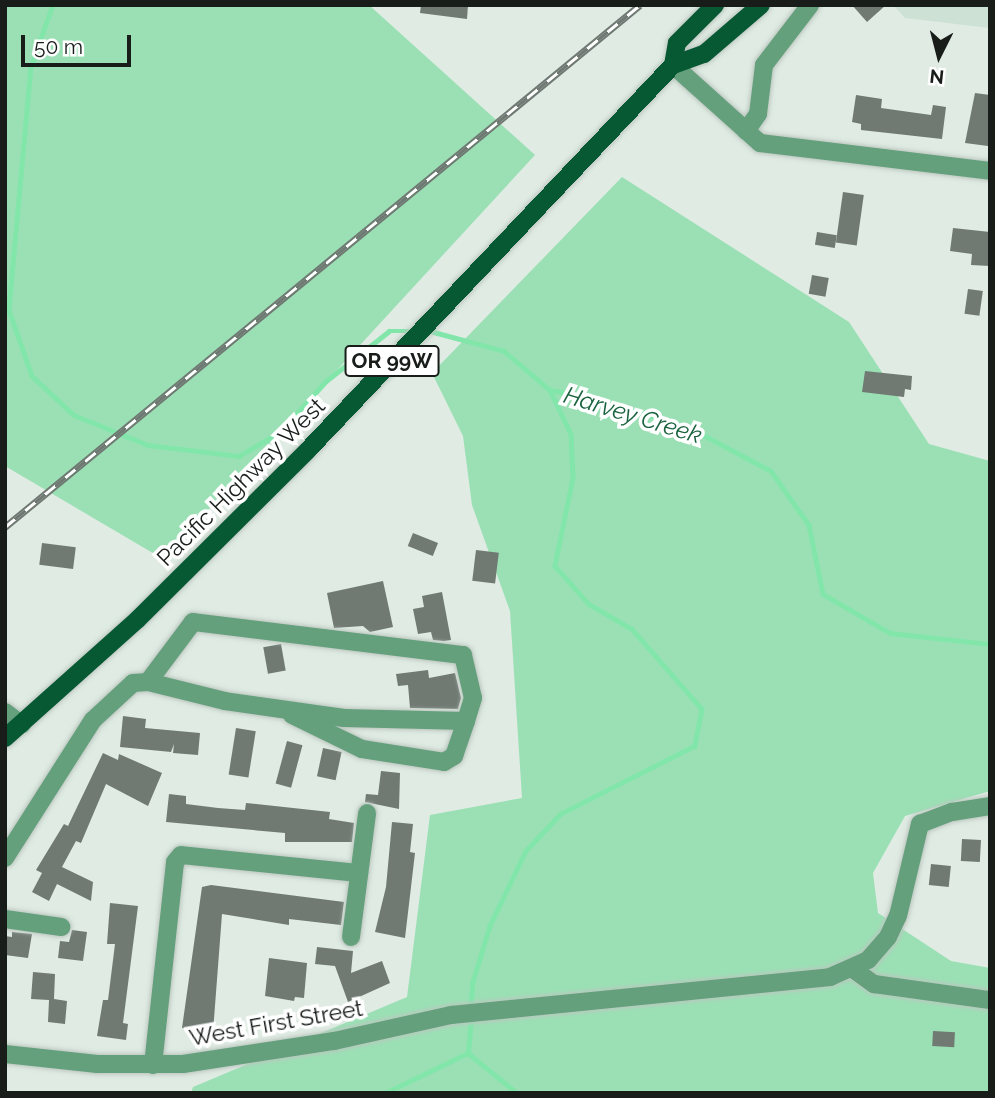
<!DOCTYPE html>
<style>
body{margin:0}
#map{position:relative;width:995px;height:1098px;overflow:hidden;background:#dfebe3;font-family:Raleway,sans-serif}
div>[style]{position:absolute}
[style*='--x']{left:calc(var(--x)*1px);top:calc(var(--y)*1px);width:calc(var(--w)*1px);rotate:calc(var(--a)*1deg)}
.built>*{inset:0;background:#cee1d5}
.green>*{inset:0;background:#9be0b5}
.stream>*{height:4.5px;margin:-2.25px;padding:0 2.25px;transform-origin:2.25px;border-radius:2.25px;background:#82e6ab}
.building>*{inset:0;background:#707a73;transform-origin:0 0}
.roads{filter:drop-shadow(0 0 2px #bbc6bf) drop-shadow(0 0 2px #bbc6bf)}
.minor>*{height:18px;margin:-9px;padding:0 9px;transform-origin:9px;border-radius:9px;background:#64a07c}
.major>*{height:18px;margin:-9px;padding:0 9px;transform-origin:9px;border-radius:9px;background:#075934}
.rail>*{height:7px;margin-top:-3.5px;transform-origin:0;background:repeating-linear-gradient(90deg,#fff 0 13px,#6f7872 0 26px);box-sizing:border-box;border-block:2px solid #6f7872}
span{translate:-50% -50%;white-space:nowrap;text-align:center;line-height:1.15;-webkit-text-stroke:7px #fff;paint-order:stroke}
.shield-label span{padding:2px 5px;background:#fff;border:2px solid;border-radius:5px;-webkit-text-stroke-width:0}
.shield-label{font-size:21px;color:#181d1a;font-weight:700}
.street-label{font-size:23px;color:#181d1a}
.water-label{font-size:24px;color:#18623d;font-style:italic}
.frame{position:absolute;inset:0;border:7px solid #181d1a;pointer-events:none}
.north{position:absolute;left:904px;top:21px;width:70px;height:70px;-webkit-text-stroke:5px #fff;paint-order:stroke;rotate:186deg;font-size:19px;font-weight:700;line-height:28px;text-align:center;color:#181d1a}
.north::after{content:'';display:block;margin:auto;width:24px;height:32px;background:#181d1a;clip-path:polygon(50% 0,100% 100%,50% 72%,0 100%)}
.scale{position:absolute;left:21px;top:35px;width:110px;height:32px;box-sizing:border-box;border:4px solid #181d1a;border-top:0;padding-left:9px;font-size:21px;line-height:24px;white-space:nowrap;color:#181d1a;-webkit-text-stroke:5px #fff;paint-order:stroke}
</style>
<div id="map">
<div class="built">
<div style="clip-path:polygon(893px 5px,990px 5px,990px 28px,905px 18px)"></div>
</div>
<div class="green">
<div style="clip-path:polygon(5px 5px,369px 5px,535px 155px,163px 559px,5px 466px)"></div>
<div style="clip-path:polygon(622px 177px,849px 322px,929px 444px,990px 461px,990px 791px,905px 816px,873px 873px,878px 913px,951px 961px,990px 968px,990px 1093px,191px 1093px,193px 1087px,407px 997px,430px 815px,522px 798px,510px 611px,472px 505px,463px 436px,432px 373px)"></div>
</div>
<div class="stream">
<div style="--x:53;--y:5;--w:66;--a:109.5"></div>
<div style="--x:31;--y:67;--w:244;--a:95.2"></div>
<div style="--x:9;--y:310;--w:70;--a:70.8"></div>
<div style="--x:32;--y:376;--w:57;--a:42.9"></div>
<div style="--x:74;--y:415;--w:80;--a:22.1"></div>
<div style="--x:148;--y:445;--w:92;--a:6.9"></div>
<div style="--x:239;--y:456;--w:48;--a:-30.3"></div>
<div style="--x:280;--y:432;--w:69;--a:-48"></div>
<div style="--x:326;--y:381;--w:80;--a:-38.4"></div>
<div style="--x:389;--y:331;--w:26;--a:0"></div>
<div style="--x:430;--y:331;--w:77;--a:15.1"></div>
<div style="--x:504;--y:351;--w:60;--a:40.3"></div>
<div style="--x:550;--y:390;--w:49;--a:64.5"></div>
<div style="--x:571;--y:434;--w:44;--a:87.4"></div>
<div style="--x:573;--y:478;--w:90;--a:101.6"></div>
<div style="--x:555;--y:566;--w:51;--a:48.2"></div>
<div style="--x:589;--y:604;--w:50;--a:30.2"></div>
<div style="--x:632;--y:629;--w:106;--a:48.8"></div>
<div style="--x:702;--y:709;--w:38;--a:101"></div>
<div style="--x:695;--y:746;--w:150;--a:153.1"></div>
<div style="--x:561;--y:814;--w:51;--a:133.4"></div>
<div style="--x:526;--y:851;--w:83;--a:115.6"></div>
<div style="--x:490;--y:926;--w:59;--a:106.9"></div>
<div style="--x:473;--y:982;--w:25;--a:95"></div>
<div style="--x:550;--y:390;--w:47;--a:9.9"></div>
<div style="--x:596;--y:398;--w:103;--a:18.1"></div>
<div style="--x:694;--y:430;--w:87;--a:28"></div>
<div style="--x:771;--y:471;--w:66;--a:54.9"></div>
<div style="--x:809;--y:525;--w:70;--a:78.5"></div>
<div style="--x:823;--y:594;--w:78;--a:30.2"></div>
<div style="--x:890;--y:633;--w:101;--a:6.3"></div>
<div style="--x:468;--y:1053;--w:34;--a:-85"></div>
<div style="--x:468;--y:1053;--w:63;--a:39.2"></div>
<div style="--x:385;--y:1093;--w:92;--a:-25.7"></div>
</div>
<div class="building">
<div style="clip-path:polygon(421px 5px,468px 5px,467px 19px,420px 13px)"></div>
<div style="clip-path:polygon(852px 5px,886px 5px,867px 22px)"></div>
<div style="clip-path:polygon(975px 93px,990px 95px,988px 146px,965px 143px)"></div>
<div style="clip-path:polygon(856px 95px,882px 99px,881px 108px,931px 115px,933px 105px,946px 107px,942px 139px,861px 130px,861px 124px,852px 122px)"></div>
<div style="left:843px;top:192px;width:21px;height:51px;rotate:8deg"></div>
<div style="clip-path:polygon(953px 228px,990px 232px,990px 266px,971px 265px,972px 254px,950px 251px)"></div>
<div style="left:817px;top:232px;width:20px;height:13px;rotate:9deg"></div>
<div style="left:812px;top:275px;width:17px;height:19px;rotate:10deg"></div>
<div style="left:968px;top:289px;width:15px;height:25px;rotate:8deg"></div>
<div style="clip-path:polygon(865px 371px,912px 376px,911px 390px,905px 389px,904px 397px,862px 392px)"></div>
<div style="left:413px;top:533px;width:27px;height:14px;rotate:22deg"></div>
<div style="left:42px;top:543px;width:34px;height:22px;rotate:7deg"></div>
<div style="left:476px;top:550px;width:23px;height:31px;rotate:7deg"></div>
<div style="clip-path:polygon(383px 581px,393px 627px,370px 632px,363px 626px,334px 628px,327px 593px)"></div>
<div style="clip-path:polygon(442px 592px,451px 640px,444px 641px,433px 640px,431px 632px,418px 634px,413px 609px,424px 607px,422px 596px)"></div>
<div style="left:281px;top:644px;width:27px;height:18px;rotate:80deg"></div>
<div style="clip-path:polygon(428px 670px,429px 678px,455px 673px,461px 698px,458px 709px,410px 708px,408px 685px,398px 686px,396px 674px)"></div>
<div style="clip-path:polygon(123px 716px,146px 719px,145px 728px,200px 733px,198px 755px,173px 753px,174px 744px,171px 752px,120px 747px)"></div>
<div style="left:236px;top:728px;width:20px;height:47px;rotate:9deg"></div>
<div style="left:287px;top:741px;width:16px;height:44px;rotate:15deg"></div>
<div style="left:323px;top:748px;width:19px;height:29px;rotate:12deg"></div>
<div style="clip-path:polygon(103px 753px,118px 760px,119px 754px,162px 773px,148px 806px,106px 784px,81px 843px,76px 841px,62px 867px,93px 882px,91px 901px,57px 884px,49px 901px,32px 892px,42px 873px,36px 870px,64px 824px,68px 826px)"></div>
<div style="clip-path:polygon(381px 771px,400px 773px,399px 809px,365px 802px,366px 794px,378px 795px)"></div>
<div style="clip-path:polygon(169px 794px,186px 796px,186px 804px,218px 808px,245px 810px,246px 803px,330px 812px,329px 819px,354px 823px,352px 842px,285px 842px,285px 833px,166px 822px)"></div>
<div style="clip-path:polygon(392px 822px,413px 824px,410px 852px,415px 853px,405px 938px,375px 932px,386px 887px)"></div>
<div style="left:962px;top:839px;width:19px;height:22px;rotate:3deg"></div>
<div style="left:931px;top:864px;width:20px;height:21px;rotate:6deg"></div>
<div style="clip-path:polygon(211px 885px,344px 902px,341px 925px,289px 919px,289px 925px,222px 914px,213px 1032px,182px 1028px,202px 887px)"></div>
<div style="clip-path:polygon(110px 903px,138px 906px,123px 1023px,128px 1024px,126px 1040px,97px 1036px,103px 1000px,108px 1000px,115px 944px,107px 944px)"></div>
<div style="clip-path:polygon(72px 930px,87px 932px,83px 961px,58px 958px,60px 941px,69px 942px)"></div>
<div style="clip-path:polygon(12px 932px,32px 934px,28px 958px,5px 955px,5px 936px,12px 937px)"></div>
<div style="clip-path:polygon(317px 947px,353px 951px,351px 973px,382px 961px,390px 983px,348px 1002px,335px 966px,315px 964px)"></div>
<div style="clip-path:polygon(269px 958px,307px 963px,304px 998px,295px 997px,294px 1001px,265px 996px)"></div>
<div style="clip-path:polygon(33px 972px,55px 974px,54px 999px,67px 1001px,65px 1024px,48px 1022px,49px 1000px,31px 999px)"></div>
<div style="left:933px;top:1031px;width:22px;height:15px;rotate:3deg"></div>
</div>
<div class="roads">
<div class="minor">
<div style="--x:673;--y:65;--w:117;--a:41.9"></div>
<div style="--x:760;--y:143;--w:232;--a:6.9"></div>
<div style="--x:746;--y:131;--w:21;--a:-55"></div>
<div style="--x:758;--y:114;--w:49;--a:-83"></div>
<div style="--x:764;--y:65;--w:76;--a:-52.5"></div>
<div style="--x:193;--y:622;--w:272;--a:7"></div>
<div style="--x:463;--y:655;--w:44;--a:76.9"></div>
<div style="--x:473;--y:698;--w:24;--a:107"></div>
<div style="--x:466;--y:721;--w:122;--a:-178.6"></div>
<div style="--x:344;--y:718;--w:120;--a:-171.9"></div>
<div style="--x:225;--y:701;--w:79;--a:-166.1"></div>
<div style="--x:148;--y:682;--w:75;--a:-53.1"></div>
<div style="--x:5;--y:712;--w:21;--a:37"></div>
<div style="--x:292;--y:715;--w:78;--a:25.9"></div>
<div style="--x:362;--y:749;--w:83;--a:9"></div>
<div style="--x:444;--y:762;--w:12;--a:-31"></div>
<div style="--x:454;--y:756;--w:37;--a:-71"></div>
<div style="--x:5;--y:858;--w:164;--a:-57.5"></div>
<div style="--x:93;--y:720;--w:54;--a:-42.8"></div>
<div style="--x:133;--y:683;--w:15;--a:-4"></div>
<div style="--x:5;--y:919;--w:57;--a:8.1"></div>
<div style="--x:351;--y:937;--w:125;--a:-82.6"></div>
<div style="--x:853;--y:969;--w:26;--a:36"></div>
<div style="--x:874;--y:984;--w:117;--a:7.9"></div>
<div style="--x:5;--y:1054;--w:93;--a:6.2"></div>
<div style="--x:97;--y:1064;--w:86;--a:0"></div>
<div style="--x:183;--y:1064;--w:153;--a:-8.7"></div>
<div style="--x:334;--y:1041;--w:120;--a:-12.5"></div>
<div style="--x:451;--y:1015;--w:381;--a:-5.7"></div>
<div style="--x:830;--y:977;--w:42;--a:-24.1"></div>
<div style="--x:868;--y:960;--w:30;--a:-49"></div>
<div style="--x:888;--y:937;--w:23;--a:-65"></div>
<div style="--x:898;--y:916;--w:95;--a:-76.6"></div>
<div style="--x:920;--y:824;--w:34;--a:-21"></div>
<div style="--x:952;--y:812;--w:38;--a:-9"></div>
<div style="--x:153;--y:1065;--w:204;--a:-83.8"></div>
<div style="--x:175;--y:862;--w:9;--a:-49"></div>
<div style="--x:181;--y:855;--w:179;--a:5.8"></div>
</div>
<div class="major">
<div style="--x:673;--y:65;--w:22;--a:-80"></div>
<div style="--x:677;--y:43;--w:54;--a:-45"></div>
<div style="--x:5;--y:738;--w:178;--a:-41.8"></div>
<div style="--x:138;--y:619;--w:238;--a:-44.8"></div>
<div style="--x:307;--y:451;--w:532;--a:-46.52"></div>
<div style="--x:673;--y:65;--w:33;--a:-20"></div>
<div style="--x:704;--y:54;--w:75;--a:-40.7"></div>
</div>
</div>
<div class="rail">
<div style="--x:5;--y:527;--w:822;--a:-39.42"></div>
</div>
<div class="shield-label">
<span style="left:392px;top:361px">OR 99W</span>
</div>
<div class="street-label">
<span style="left:241px;top:482px;rotate:-45deg">Pacific Highway West</span>
<span style="left:276px;top:1023px;rotate:-10deg">West First Street</span>
</div>
<div class="water-label">
<span style="left:633px;top:415px;rotate:17deg">Harvey Creek</span>
</div>
<div class="frame"></div>
<div class="north">N</div>
<div class="scale">50 m</div>
</div>
